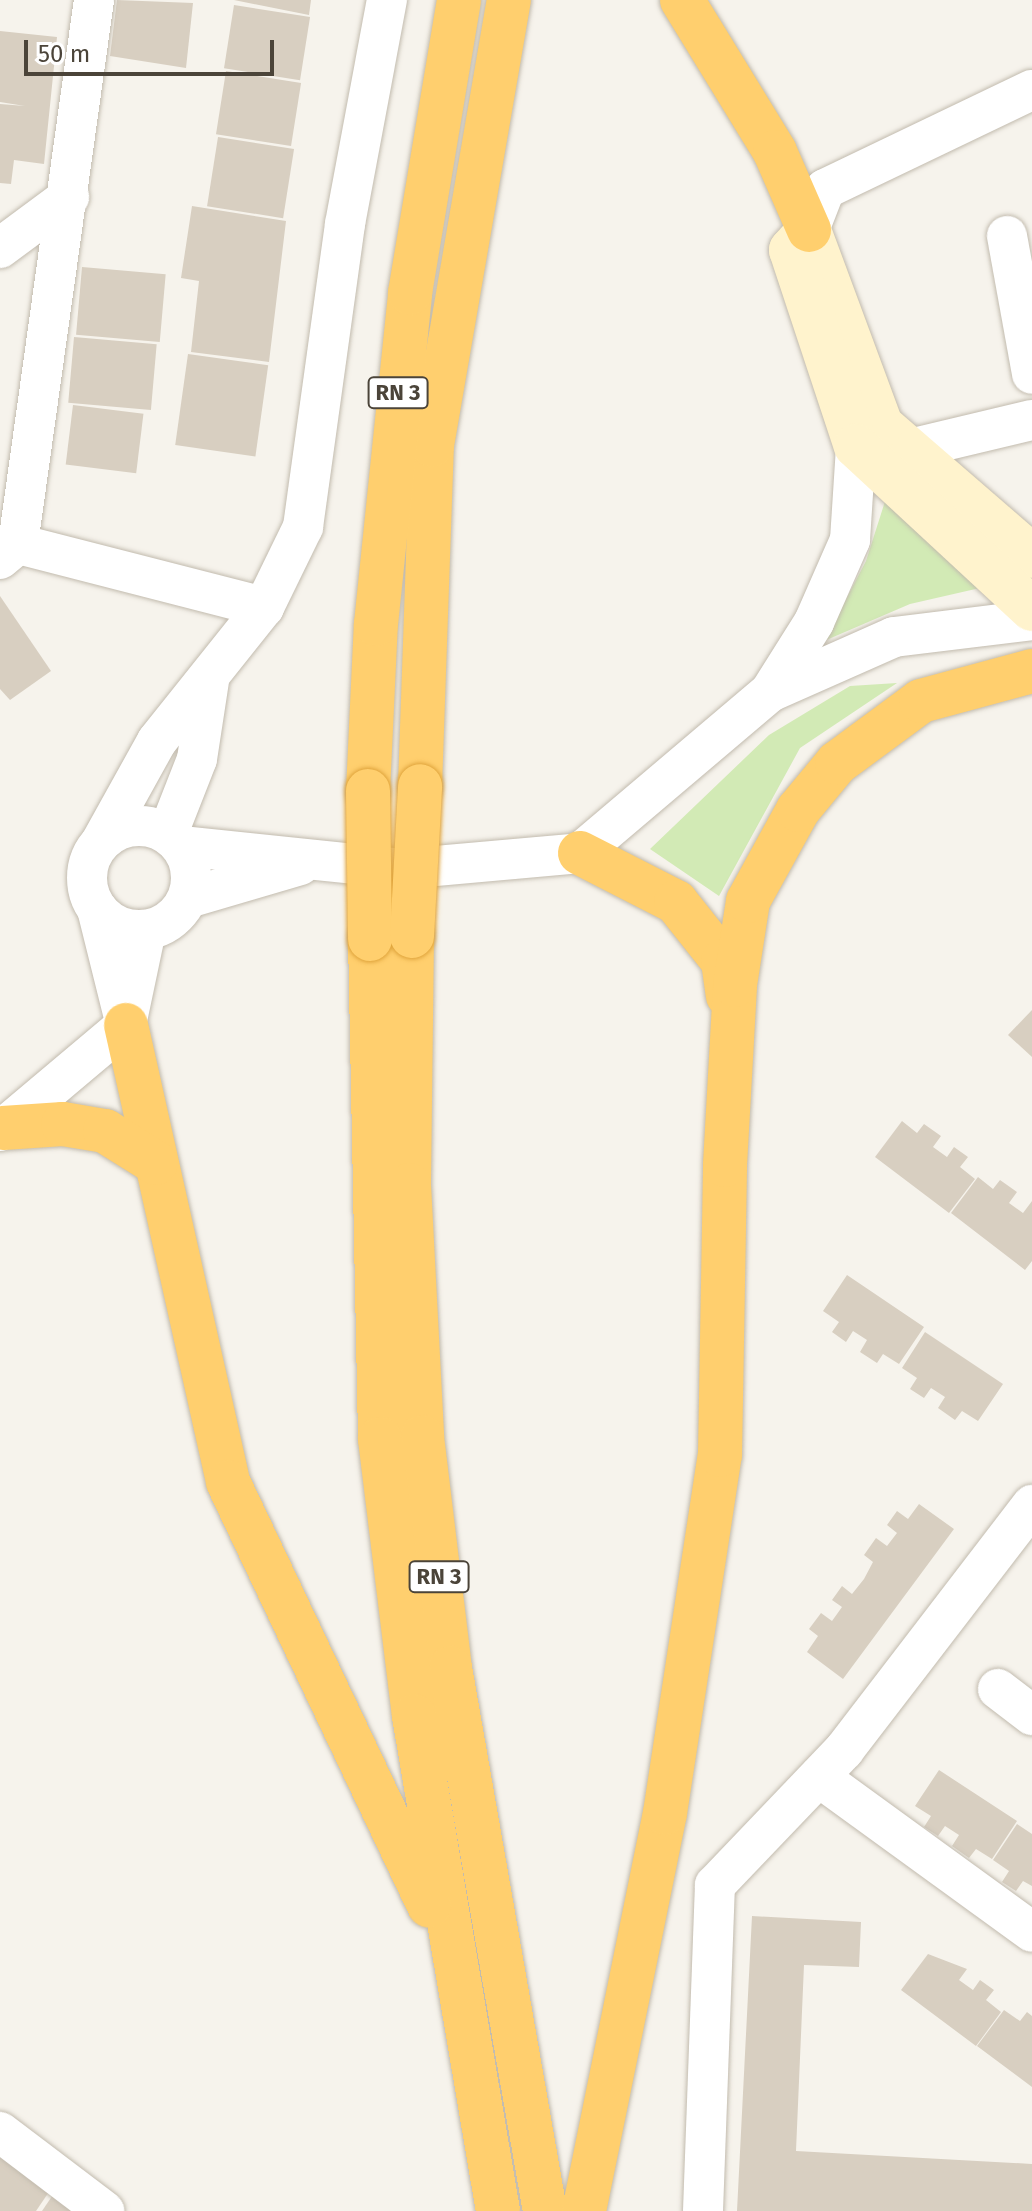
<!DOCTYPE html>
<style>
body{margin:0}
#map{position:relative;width:1032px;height:2211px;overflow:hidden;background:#f6f3ec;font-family:"Fira Sans",sans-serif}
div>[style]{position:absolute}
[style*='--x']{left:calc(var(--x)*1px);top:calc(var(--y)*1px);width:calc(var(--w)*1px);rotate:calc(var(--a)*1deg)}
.green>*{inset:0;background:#d2eab5}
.building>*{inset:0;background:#d8cfc1;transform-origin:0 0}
.roads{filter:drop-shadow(0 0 2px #c2bbae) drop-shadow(0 0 2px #c2bbae)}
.street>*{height:40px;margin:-20px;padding:0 20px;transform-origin:20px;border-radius:20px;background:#fff}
.street>.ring{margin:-20px;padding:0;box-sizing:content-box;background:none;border:40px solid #fff;border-radius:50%}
.secondary>*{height:44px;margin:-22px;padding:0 22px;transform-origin:22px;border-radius:22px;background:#fff3cd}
.highway>*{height:44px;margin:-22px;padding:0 22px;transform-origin:22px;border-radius:22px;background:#ffcf6e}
.bridges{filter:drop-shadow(0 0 2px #e0a43c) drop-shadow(0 0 2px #e0a43c)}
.highway-bridge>*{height:44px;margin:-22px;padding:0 22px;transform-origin:22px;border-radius:22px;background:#ffcf6e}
span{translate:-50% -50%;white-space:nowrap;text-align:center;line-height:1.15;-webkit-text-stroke:6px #fff;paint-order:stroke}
.shield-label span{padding:2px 6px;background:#fff;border:2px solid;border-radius:6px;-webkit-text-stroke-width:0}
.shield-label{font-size:22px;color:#4b4439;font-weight:700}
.scale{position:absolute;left:24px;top:40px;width:250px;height:36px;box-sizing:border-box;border:4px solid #4b4439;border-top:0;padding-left:10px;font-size:24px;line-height:28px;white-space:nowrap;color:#4b4439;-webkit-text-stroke:6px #fff;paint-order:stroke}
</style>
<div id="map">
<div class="green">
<div style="clip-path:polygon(888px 492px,993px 585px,910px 604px,824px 641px,866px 561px)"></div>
<div style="clip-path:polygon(897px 683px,800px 748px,719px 896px,650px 849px,769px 735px,850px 686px)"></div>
</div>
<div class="building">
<div style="clip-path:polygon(117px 0,193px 3px,186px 68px,110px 56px)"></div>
<div style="clip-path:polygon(234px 0,311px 0,309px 15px)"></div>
<div style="left:234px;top:5px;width:77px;height:64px;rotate:9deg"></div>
<div style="clip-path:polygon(0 31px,57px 37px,44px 164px,14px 160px,11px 184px,0 183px,0 104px,25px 106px,0 102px)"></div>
<div style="left:226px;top:71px;width:76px;height:64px;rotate:9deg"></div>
<div style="left:218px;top:137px;width:77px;height:70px;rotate:9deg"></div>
<div style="clip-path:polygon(192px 206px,286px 221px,269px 362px,191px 352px,199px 281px,181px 278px)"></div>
<div style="left:82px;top:267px;width:84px;height:68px;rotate:5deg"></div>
<div style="left:74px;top:337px;width:83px;height:66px;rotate:5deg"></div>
<div style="left:188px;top:354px;width:81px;height:92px;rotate:8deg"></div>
<div style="left:73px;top:405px;width:71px;height:60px;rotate:7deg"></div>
<div style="clip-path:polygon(0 596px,51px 671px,10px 700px,0 689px)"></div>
<div style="clip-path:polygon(1032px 1010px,1032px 1057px,1008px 1035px)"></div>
<div style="clip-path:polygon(902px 1121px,917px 1133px,924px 1124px,941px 1136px,933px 1147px,947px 1157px,954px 1147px,968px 1157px,960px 1167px,975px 1179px,949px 1213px,875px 1157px)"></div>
<div style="clip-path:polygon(978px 1177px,993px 1189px,1000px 1180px,1017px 1192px,1009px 1203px,1023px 1213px,1032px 1201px,1032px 1261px,1025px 1270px,951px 1213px)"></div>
<div style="clip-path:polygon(847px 1275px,924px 1327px,899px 1364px,883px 1354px,877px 1363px,860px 1352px,867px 1340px,853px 1331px,846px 1342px,832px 1332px,839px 1322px,823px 1311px)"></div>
<div style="clip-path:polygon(925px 1332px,1003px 1384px,978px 1421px,962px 1411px,955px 1420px,938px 1408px,945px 1397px,931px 1388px,924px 1398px,910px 1389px,917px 1378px,902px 1368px)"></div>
<div style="clip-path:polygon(919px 1504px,954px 1529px,843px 1679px,807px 1652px,818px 1636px,809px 1629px,821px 1613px,832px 1621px,842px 1607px,832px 1600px,842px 1586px,852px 1594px,864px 1579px,873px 1562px,864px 1555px,876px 1538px,887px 1546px,897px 1533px,887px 1525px,897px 1511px,908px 1519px)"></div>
<div style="clip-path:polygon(939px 1770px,1017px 1821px,992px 1859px,976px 1849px,969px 1858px,952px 1846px,959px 1835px,945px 1826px,938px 1836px,924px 1827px,931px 1816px,915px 1806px)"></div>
<div style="clip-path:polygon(1017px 1824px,1032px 1834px,1032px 1886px,1023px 1881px,1016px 1891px,1002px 1882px,1009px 1871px,993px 1860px)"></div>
<div style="clip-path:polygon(752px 1916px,861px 1922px,859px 1967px,804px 1965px,796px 2151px,1032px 2164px,1032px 2211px,737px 2211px)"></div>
<div style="clip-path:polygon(928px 1954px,967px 1969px,959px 1980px,973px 1990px,980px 1980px,994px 1990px,986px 2000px,1001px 2012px,976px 2046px,901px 1990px)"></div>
<div style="clip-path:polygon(1004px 2010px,1020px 2021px,1027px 2012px,1032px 2016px,1032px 2087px,977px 2046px)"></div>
<div style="clip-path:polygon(0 2148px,53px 2186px,36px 2211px,0 2211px)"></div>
<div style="clip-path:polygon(59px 2186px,90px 2211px,42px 2211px)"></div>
</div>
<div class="roads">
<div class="street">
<div style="--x:809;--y:230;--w:44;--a:-68.7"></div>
<div style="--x:825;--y:189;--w:229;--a:-25.6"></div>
<div style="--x:1007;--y:236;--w:140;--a:79.7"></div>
<div style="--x:0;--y:248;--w:86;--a:-36.5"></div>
<div style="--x:888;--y:463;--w:26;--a:-32"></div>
<div style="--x:910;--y:449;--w:125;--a:-13.4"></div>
<div style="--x:18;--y:544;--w:254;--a:14.4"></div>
<div style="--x:0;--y:559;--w:23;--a:-40"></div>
<div style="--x:18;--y:544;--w:549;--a:-82.05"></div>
<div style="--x:770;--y:692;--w:83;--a:-57.8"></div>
<div style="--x:814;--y:622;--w:90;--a:-66.3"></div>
<div style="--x:850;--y:540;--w:94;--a:-86.3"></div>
<div class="ring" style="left:87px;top:826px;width:64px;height:64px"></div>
<div style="--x:168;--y:833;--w:79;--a:-68.6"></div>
<div style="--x:197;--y:759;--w:79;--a:-81.3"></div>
<div style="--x:101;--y:842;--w:115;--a:-61"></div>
<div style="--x:157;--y:741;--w:171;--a:-51.4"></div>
<div style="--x:264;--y:607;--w:89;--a:-64"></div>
<div style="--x:303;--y:527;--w:306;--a:-82.1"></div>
<div style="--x:345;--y:224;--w:228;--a:-79.4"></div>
<div style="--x:181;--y:846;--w:222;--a:5.9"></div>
<div style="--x:402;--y:869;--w:179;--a:-5.1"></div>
<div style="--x:580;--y:853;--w:249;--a:-40.3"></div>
<div style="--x:770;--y:692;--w:136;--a:-23.9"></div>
<div style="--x:894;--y:637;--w:139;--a:-7"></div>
<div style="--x:188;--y:898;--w:117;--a:-16.4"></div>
<div style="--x:97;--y:909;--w:120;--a:76"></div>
<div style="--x:126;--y:1025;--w:97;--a:-78.1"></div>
<div style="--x:0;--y:1131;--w:165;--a:-40.1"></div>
<div style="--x:998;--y:1689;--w:43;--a:37.4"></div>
<div style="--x:819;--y:1777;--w:263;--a:36"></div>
<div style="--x:0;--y:2132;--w:131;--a:37.2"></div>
<div style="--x:703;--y:2211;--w:326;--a:-87.9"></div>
<div style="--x:715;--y:1885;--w:187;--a:-46.3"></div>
<div style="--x:844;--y:1750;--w:309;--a:-52.5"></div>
</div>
<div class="secondary">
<div style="--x:1032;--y:556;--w:200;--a:-139.1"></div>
<div style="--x:881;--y:425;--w:208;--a:-110.3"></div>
<div style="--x:809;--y:230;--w:27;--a:132"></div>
<div style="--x:791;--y:250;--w:206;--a:71.7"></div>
<div style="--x:856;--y:446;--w:240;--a:42.8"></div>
</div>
<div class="highway">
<div style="--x:682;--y:0;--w:178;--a:58.5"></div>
<div style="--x:775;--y:152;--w:85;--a:66.4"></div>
<div style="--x:420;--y:786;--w:341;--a:-88"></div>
<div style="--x:432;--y:445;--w:452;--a:-80.2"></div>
<div style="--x:368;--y:791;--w:167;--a:-87.3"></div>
<div style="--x:376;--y:624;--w:333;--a:-84.1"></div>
<div style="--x:410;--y:293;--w:297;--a:-80.5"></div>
<div style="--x:580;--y:853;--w:108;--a:27"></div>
<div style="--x:676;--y:902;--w:75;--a:51.5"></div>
<div style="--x:723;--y:961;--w:35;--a:82"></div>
<div style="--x:412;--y:936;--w:249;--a:90.7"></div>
<div style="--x:409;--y:1185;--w:252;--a:87"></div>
<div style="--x:422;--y:1437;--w:233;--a:83.1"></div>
<div style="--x:450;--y:1668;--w:551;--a:80.08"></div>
<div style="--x:370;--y:939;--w:500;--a:88.85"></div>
<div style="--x:380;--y:1439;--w:279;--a:83"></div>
<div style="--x:414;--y:1716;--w:502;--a:80.37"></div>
<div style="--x:126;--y:1025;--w:468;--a:77.4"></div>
<div style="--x:228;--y:1482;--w:469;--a:64.6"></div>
<div style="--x:3;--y:1128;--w:60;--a:-3.8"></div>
<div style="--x:63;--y:1124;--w:43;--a:9.5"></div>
<div style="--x:105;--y:1131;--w:60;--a:32.1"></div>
<div style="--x:584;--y:2211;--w:406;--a:-78.5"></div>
<div style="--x:665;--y:1813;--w:362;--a:-81.3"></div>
<div style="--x:720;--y:1455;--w:290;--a:-89"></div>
<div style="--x:725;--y:1165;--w:180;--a:-86.8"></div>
<div style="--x:735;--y:985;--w:85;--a:-81.2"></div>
<div style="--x:748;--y:901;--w:104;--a:-61.2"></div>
<div style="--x:798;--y:810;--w:61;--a:-50.3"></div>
<div style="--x:837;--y:763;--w:104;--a:-36.4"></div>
<div style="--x:921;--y:701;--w:115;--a:-15.1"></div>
</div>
</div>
<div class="bridges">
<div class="highway-bridge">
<div style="--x:368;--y:791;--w:148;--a:89.2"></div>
<div style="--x:412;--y:936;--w:150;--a:-86.9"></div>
</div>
</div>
<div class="shield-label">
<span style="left:398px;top:393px">RN 3</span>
<span style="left:439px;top:1577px">RN 3</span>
</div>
<div class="scale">50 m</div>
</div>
